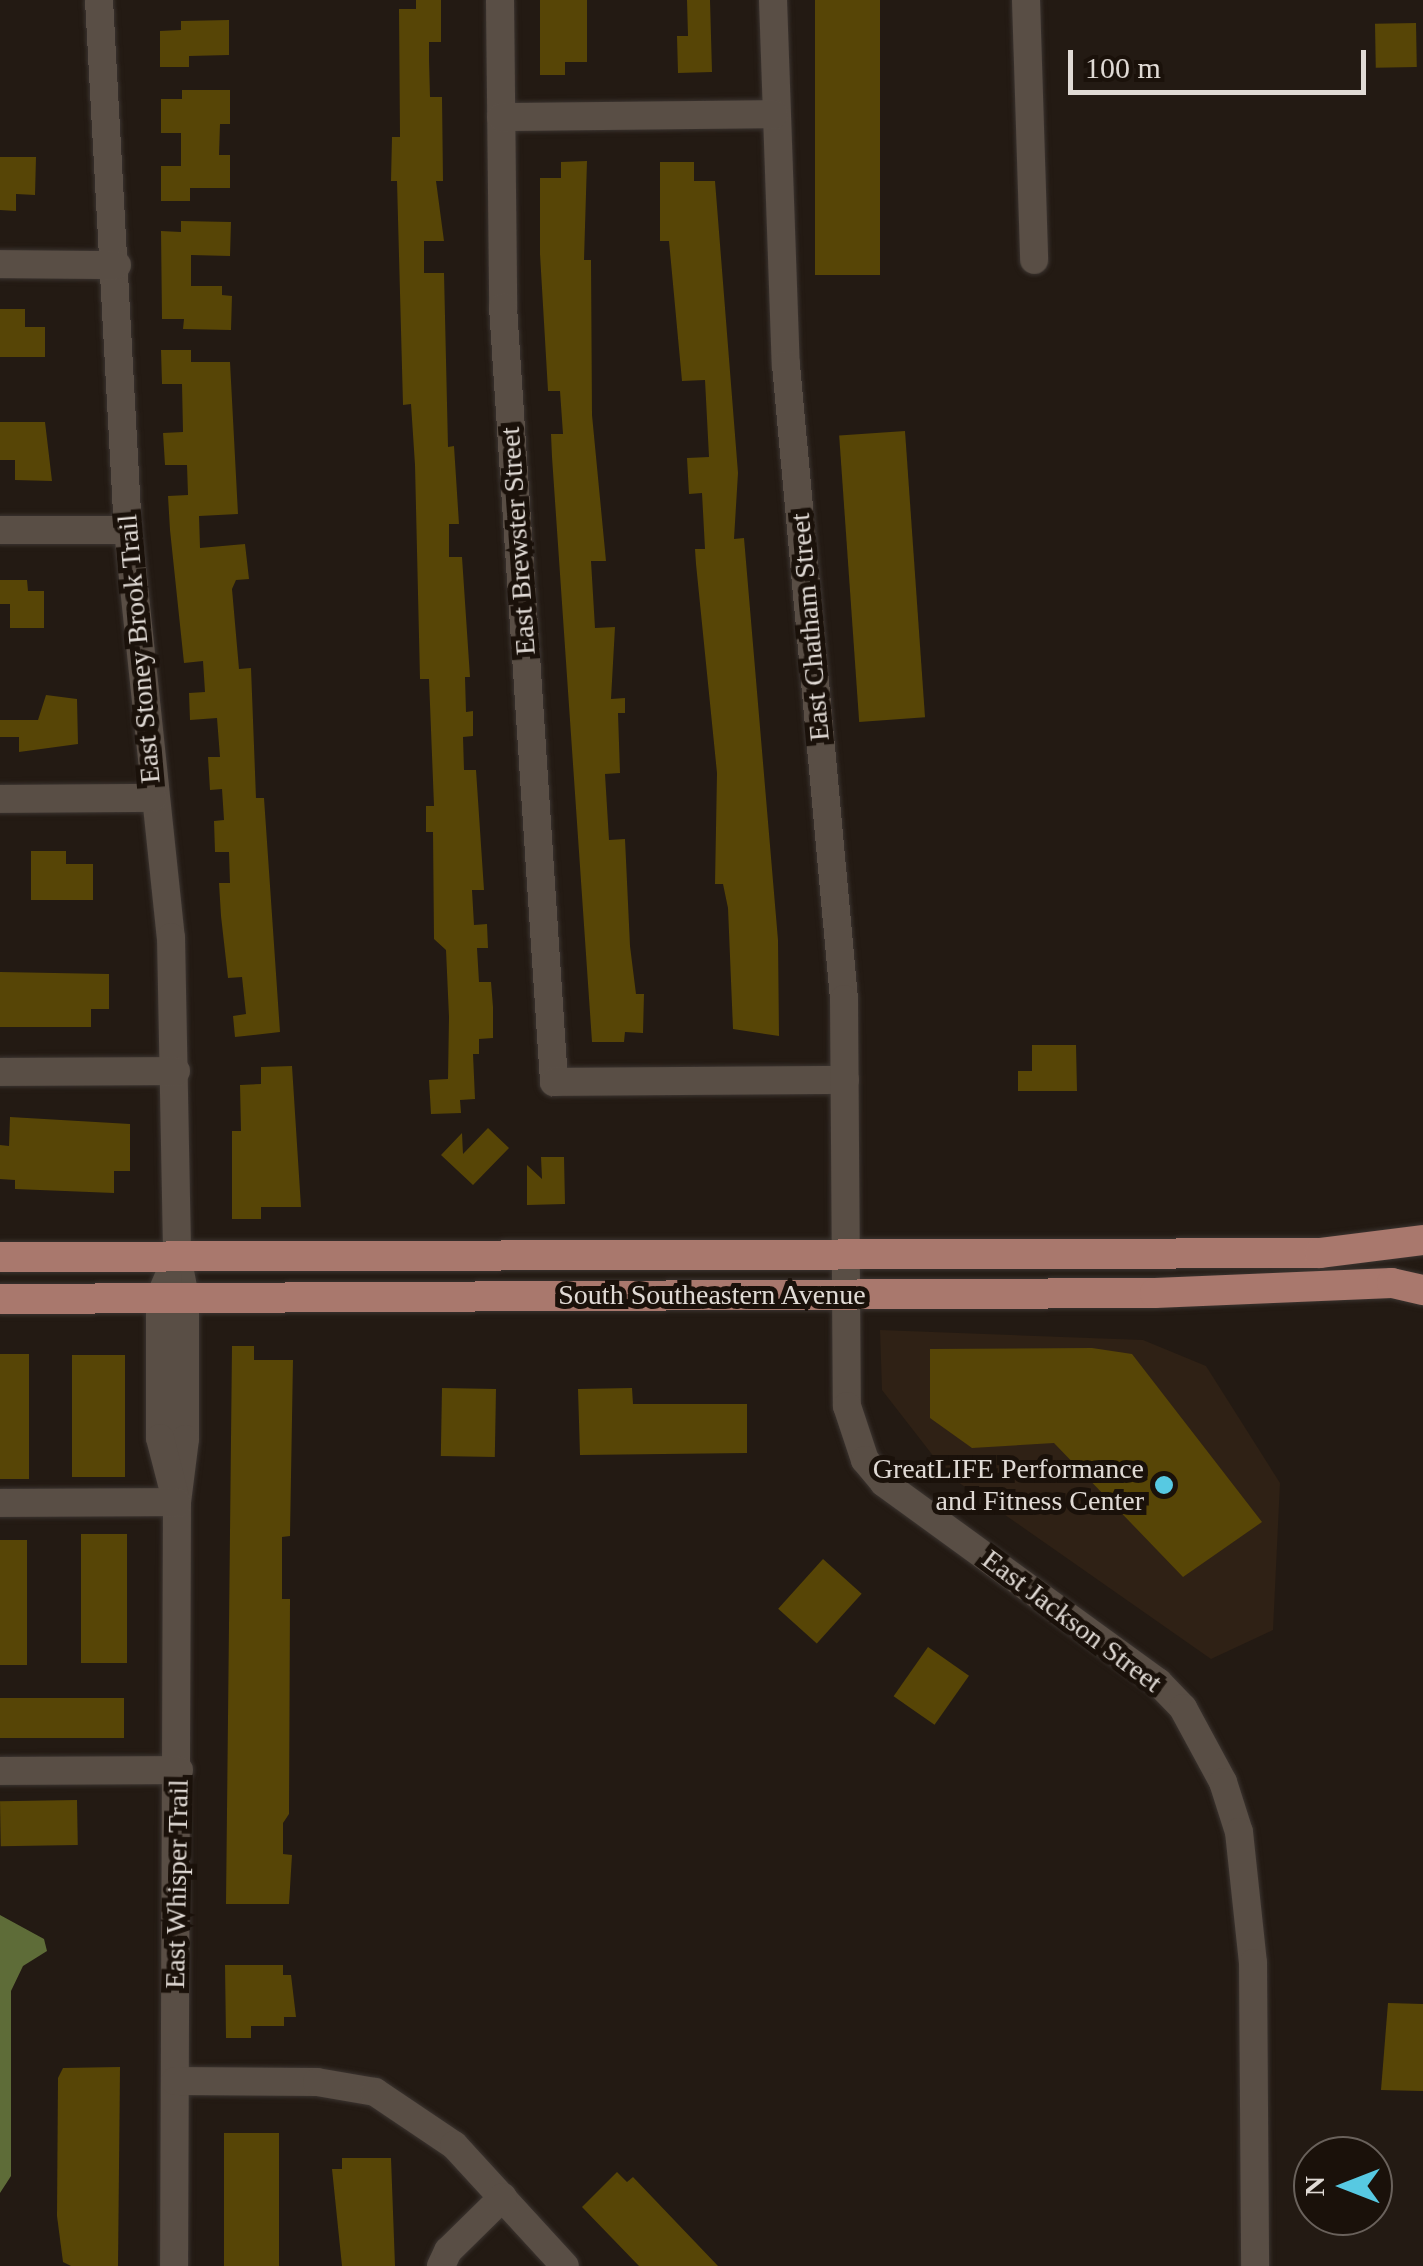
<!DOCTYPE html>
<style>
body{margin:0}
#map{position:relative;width:1423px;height:2266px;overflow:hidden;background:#231a13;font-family:Georgia,serif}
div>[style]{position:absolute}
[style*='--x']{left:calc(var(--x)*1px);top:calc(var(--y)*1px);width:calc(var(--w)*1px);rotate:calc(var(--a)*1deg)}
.built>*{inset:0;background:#2f2115}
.water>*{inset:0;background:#5e6c38}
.building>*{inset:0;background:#574506;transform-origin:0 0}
.roads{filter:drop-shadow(0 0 2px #3b3430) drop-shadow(0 0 2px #3b3430)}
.minor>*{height:28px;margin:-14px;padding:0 14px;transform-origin:14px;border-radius:14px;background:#594e45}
.major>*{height:30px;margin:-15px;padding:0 15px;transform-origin:15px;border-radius:15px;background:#a9786d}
.dots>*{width:28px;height:28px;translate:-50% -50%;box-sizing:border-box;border:5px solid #1a110a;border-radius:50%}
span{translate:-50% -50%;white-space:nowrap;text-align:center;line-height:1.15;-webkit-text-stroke:10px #1a110a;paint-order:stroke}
.street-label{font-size:28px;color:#e0dad5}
.poi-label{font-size:28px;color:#e0dad5}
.right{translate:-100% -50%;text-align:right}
.north{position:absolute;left:1293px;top:2136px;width:100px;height:100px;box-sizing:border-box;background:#1a110a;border:2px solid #69615b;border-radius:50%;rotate:270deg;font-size:28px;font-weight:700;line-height:40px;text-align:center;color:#e0dad5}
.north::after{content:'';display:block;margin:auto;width:35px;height:45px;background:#57c9e2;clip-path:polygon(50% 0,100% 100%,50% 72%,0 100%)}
.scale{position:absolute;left:1068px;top:50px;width:298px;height:45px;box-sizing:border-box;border:5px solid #e0dad5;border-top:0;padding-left:12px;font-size:30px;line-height:35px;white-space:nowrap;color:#e0dad5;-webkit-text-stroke:8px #1a110a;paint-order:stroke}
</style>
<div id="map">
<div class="built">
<div style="clip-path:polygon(880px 1330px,1143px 1340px,1206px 1366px,1280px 1483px,1273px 1630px,1211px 1659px,948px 1475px,882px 1390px)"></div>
</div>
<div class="water">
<div style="clip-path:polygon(0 1915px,44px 1939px,47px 1951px,23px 1966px,11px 1991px,11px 2176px,0 2193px)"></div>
</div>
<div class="building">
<div style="clip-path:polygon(416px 0,441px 0,441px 42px,429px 42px,429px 60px,430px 97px,442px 97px,443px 181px,436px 181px,444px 241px,424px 241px,424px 273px,444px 273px,448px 447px,454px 446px,459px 524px,449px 524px,449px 557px,462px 557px,470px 677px,465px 677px,466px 712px,473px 711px,473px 736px,463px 737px,464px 770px,476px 770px,484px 890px,472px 890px,474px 925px,487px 924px,488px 948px,477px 948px,479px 982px,491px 982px,493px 1007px,493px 1038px,479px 1039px,479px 1054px,473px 1054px,475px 1099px,460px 1100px,461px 1113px,431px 1114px,429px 1080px,448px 1079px,449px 1017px,446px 950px,434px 939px,433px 832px,426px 832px,426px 806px,434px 806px,429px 679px,420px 679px,415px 465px,411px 404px,403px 405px,397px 181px,391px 181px,392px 137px,400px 137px,399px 9px,416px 9px)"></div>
<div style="clip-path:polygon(540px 0,587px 0,587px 62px,565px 62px,565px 75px,540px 75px)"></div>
<div style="clip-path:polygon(687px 0,710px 0,712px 72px,678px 73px,677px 36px,688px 36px)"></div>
<div style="left:815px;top:0;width:65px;height:275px"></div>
<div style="clip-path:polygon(229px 20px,229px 55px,189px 56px,189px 67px,160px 67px,160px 31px,181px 30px,181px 21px)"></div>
<div style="left:1416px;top:23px;width:44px;height:41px;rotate:89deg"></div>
<div style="clip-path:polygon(182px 90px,230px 90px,230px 124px,220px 124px,219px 155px,230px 155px,230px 188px,190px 188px,190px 201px,161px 201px,161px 166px,181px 166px,181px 133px,161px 133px,161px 99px,182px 99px)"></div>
<div style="clip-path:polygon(0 157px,36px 157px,35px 195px,16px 194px,16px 211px,0 210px)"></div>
<div style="clip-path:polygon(587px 161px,584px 260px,591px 260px,592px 415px,606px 561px,591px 561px,595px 628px,615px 627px,611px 699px,625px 698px,625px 713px,618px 713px,620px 773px,605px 774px,609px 840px,625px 839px,630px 946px,636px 994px,644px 994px,643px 1033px,625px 1032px,624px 1042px,592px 1042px,552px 457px,551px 434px,563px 434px,560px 391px,548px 391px,540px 254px,540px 178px,561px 178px,561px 162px)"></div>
<div style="clip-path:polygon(660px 162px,694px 162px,694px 181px,715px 181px,738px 473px,734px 539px,744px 538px,778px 940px,779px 1036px,733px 1029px,728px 908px,723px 884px,715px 884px,717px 773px,696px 564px,695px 549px,705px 549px,702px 493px,689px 494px,687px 458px,709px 457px,705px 380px,682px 381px,669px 241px,660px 241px)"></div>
<div style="clip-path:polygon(181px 221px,231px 222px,230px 256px,191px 255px,191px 286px,222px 286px,222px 295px,232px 296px,231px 330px,183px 329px,184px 319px,162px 319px,161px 231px,181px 232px)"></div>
<div style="clip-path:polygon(0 309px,25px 309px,25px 327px,45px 327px,45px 357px,0 357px)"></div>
<div style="clip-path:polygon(161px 350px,191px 350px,191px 362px,230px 362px,238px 514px,199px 516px,200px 548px,245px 544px,249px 579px,236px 580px,232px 589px,239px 669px,251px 668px,256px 798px,264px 798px,280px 1032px,235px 1037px,233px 1016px,246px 1014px,242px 977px,228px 978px,221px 916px,219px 883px,230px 883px,229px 852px,215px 852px,214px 821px,224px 820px,222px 789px,210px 790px,208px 757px,220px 757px,217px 718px,190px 720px,189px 693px,205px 692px,203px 661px,184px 663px,170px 530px,168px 496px,188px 495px,187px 465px,165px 465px,163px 433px,183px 432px,182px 384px,162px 384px)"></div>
<div style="clip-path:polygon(0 422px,45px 422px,52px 481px,15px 480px,15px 460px,0 460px)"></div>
<div style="left:905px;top:431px;width:287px;height:66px;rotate:86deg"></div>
<div style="clip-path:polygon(0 580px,27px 580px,28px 591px,44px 591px,44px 628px,10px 628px,10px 604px,0 604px)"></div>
<div style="clip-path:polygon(46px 695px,77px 699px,78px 744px,19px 752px,19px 737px,0 737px,0 720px,38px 720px)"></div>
<div style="clip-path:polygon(31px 851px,66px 851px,66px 864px,93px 864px,93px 900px,31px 900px)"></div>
<div style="clip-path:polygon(0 972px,109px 974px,109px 1009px,91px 1009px,91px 1027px,0 1027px)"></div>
<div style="clip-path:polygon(1032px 1045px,1076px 1045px,1077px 1091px,1018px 1091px,1018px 1071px,1032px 1071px)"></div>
<div style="clip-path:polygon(292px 1066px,301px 1207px,261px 1207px,261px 1219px,232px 1219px,232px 1131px,241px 1131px,240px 1085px,261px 1084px,261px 1067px)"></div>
<div style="clip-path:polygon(10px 1117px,130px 1124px,130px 1171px,114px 1171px,114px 1193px,15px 1189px,15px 1180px,0 1179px,0 1145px,9px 1146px)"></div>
<div style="clip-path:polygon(488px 1128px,509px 1148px,473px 1185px,441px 1155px,462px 1133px,463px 1154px)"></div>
<div style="clip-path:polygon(541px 1157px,564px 1157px,565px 1204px,527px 1205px,527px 1165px,542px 1179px)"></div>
<div style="clip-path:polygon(232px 1346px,254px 1346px,254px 1360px,293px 1360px,290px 1536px,282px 1537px,282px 1599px,290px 1599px,289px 1814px,283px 1823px,283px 1854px,292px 1855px,289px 1904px,226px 1904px)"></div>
<div style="clip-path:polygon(1092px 1348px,1132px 1354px,1262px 1522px,1183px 1577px,1054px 1443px,972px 1448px,930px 1418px,930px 1349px)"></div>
<div style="left:0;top:1354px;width:29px;height:125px"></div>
<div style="left:72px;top:1355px;width:53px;height:122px"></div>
<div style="left:442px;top:1388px;width:54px;height:68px;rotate:1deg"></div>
<div style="clip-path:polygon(632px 1388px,633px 1404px,747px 1404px,747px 1453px,580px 1455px,578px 1389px)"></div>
<div style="left:81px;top:1534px;width:46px;height:129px"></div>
<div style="left:0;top:1540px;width:27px;height:125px"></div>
<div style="left:823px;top:1559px;width:52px;height:67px;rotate:42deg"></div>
<div style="left:928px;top:1647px;width:50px;height:60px;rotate:35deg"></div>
<div style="left:124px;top:1698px;width:40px;height:124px;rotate:90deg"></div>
<div style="left:77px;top:1800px;width:45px;height:77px;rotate:89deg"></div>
<div style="clip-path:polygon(225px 1965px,283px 1965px,283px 1975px,291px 1975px,296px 2017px,284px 2017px,284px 2026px,251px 2026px,251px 2038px,226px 2038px)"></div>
<div style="clip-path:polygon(1388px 2003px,1423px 2004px,1423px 2091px,1381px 2090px)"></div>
<div style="clip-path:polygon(120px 2067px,118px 2266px,71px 2266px,63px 2262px,57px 2216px,58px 2078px,63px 2068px)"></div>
<div style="left:224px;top:2133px;width:55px;height:133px"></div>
<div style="clip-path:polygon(342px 2158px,391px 2158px,395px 2266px,342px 2266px,332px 2169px,342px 2169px)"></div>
<div style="clip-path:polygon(617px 2172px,627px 2182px,633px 2177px,718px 2266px,639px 2266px,582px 2207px)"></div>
</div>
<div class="roads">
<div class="minor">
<div style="--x:99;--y:0;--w:531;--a:86.87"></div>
<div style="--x:128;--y:530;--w:409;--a:84"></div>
<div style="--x:171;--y:937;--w:319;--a:88.9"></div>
<div style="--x:177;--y:1256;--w:42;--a:79"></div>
<div style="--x:185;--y:1297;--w:142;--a:90"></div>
<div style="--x:185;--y:1439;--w:64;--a:97.2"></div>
<div style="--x:177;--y:1502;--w:764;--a:90.22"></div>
<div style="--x:500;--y:0;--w:307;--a:89.4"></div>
<div style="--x:503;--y:307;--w:777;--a:86.23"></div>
<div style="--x:554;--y:1082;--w:291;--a:-0.4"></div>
<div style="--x:773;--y:0;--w:365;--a:88"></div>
<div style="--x:786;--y:365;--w:637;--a:84.77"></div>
<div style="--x:844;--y:999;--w:407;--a:89.6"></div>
<div style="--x:847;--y:1406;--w:57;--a:71.6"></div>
<div style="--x:865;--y:1460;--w:30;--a:50"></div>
<div style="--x:884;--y:1483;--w:339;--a:36"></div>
<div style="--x:1158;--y:1682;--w:36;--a:46"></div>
<div style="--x:1183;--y:1708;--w:84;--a:61.6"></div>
<div style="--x:1223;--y:1782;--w:52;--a:72.3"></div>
<div style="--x:1239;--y:1832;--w:132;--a:83.9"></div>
<div style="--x:1253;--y:1963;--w:303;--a:89.6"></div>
<div style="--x:1026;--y:0;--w:260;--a:88.2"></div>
<div style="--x:501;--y:117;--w:273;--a:-0.6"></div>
<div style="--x:0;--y:264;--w:117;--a:0.5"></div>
<div style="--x:0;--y:530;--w:128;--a:0"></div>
<div style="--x:0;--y:799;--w:153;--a:-0.4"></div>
<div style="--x:0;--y:1072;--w:176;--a:-0.3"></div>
<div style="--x:168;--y:1278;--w:21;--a:113"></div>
<div style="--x:160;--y:1297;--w:141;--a:90"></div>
<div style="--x:160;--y:1438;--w:60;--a:75.5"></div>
<div style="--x:0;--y:1503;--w:177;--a:-0.3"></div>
<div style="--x:0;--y:1771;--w:179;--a:-0.3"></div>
<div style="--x:175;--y:2081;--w:142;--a:0.4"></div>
<div style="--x:317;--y:2082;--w:59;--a:9.8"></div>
<div style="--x:375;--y:2092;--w:95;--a:33.9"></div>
<div style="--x:454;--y:2145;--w:164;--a:47.5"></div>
<div style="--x:441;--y:2266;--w:17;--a:-65"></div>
<div style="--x:448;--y:2251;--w:77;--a:-44.5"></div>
</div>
<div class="major">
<div style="--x:0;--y:1257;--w:1320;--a:-0.17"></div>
<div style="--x:1320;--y:1253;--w:104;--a:-7.2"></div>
<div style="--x:0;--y:1299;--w:1155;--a:-0.3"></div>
<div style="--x:1155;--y:1293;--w:237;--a:-2.4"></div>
<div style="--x:1392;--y:1283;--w:32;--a:13"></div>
</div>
</div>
<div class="dots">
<div style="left:1164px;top:1485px;background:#57c9e2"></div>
</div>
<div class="street-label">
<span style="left:518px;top:541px;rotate:-94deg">East Brewster Street</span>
<span style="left:810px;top:627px;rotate:-95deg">East Chatham Street</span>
<span style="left:139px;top:649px;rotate:-95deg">East Stoney Brook Trail</span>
<span style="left:712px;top:1295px">South Southeastern Avenue</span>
<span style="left:1072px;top:1621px;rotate:37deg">East Jackson Street</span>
<span style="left:177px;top:1884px;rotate:-89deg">East Whisper Trail</span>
</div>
<div class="poi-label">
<span class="right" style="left:1144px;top:1485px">GreatLIFE Performance<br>and Fitness Center</span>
</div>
<div class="north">N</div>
<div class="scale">100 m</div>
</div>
